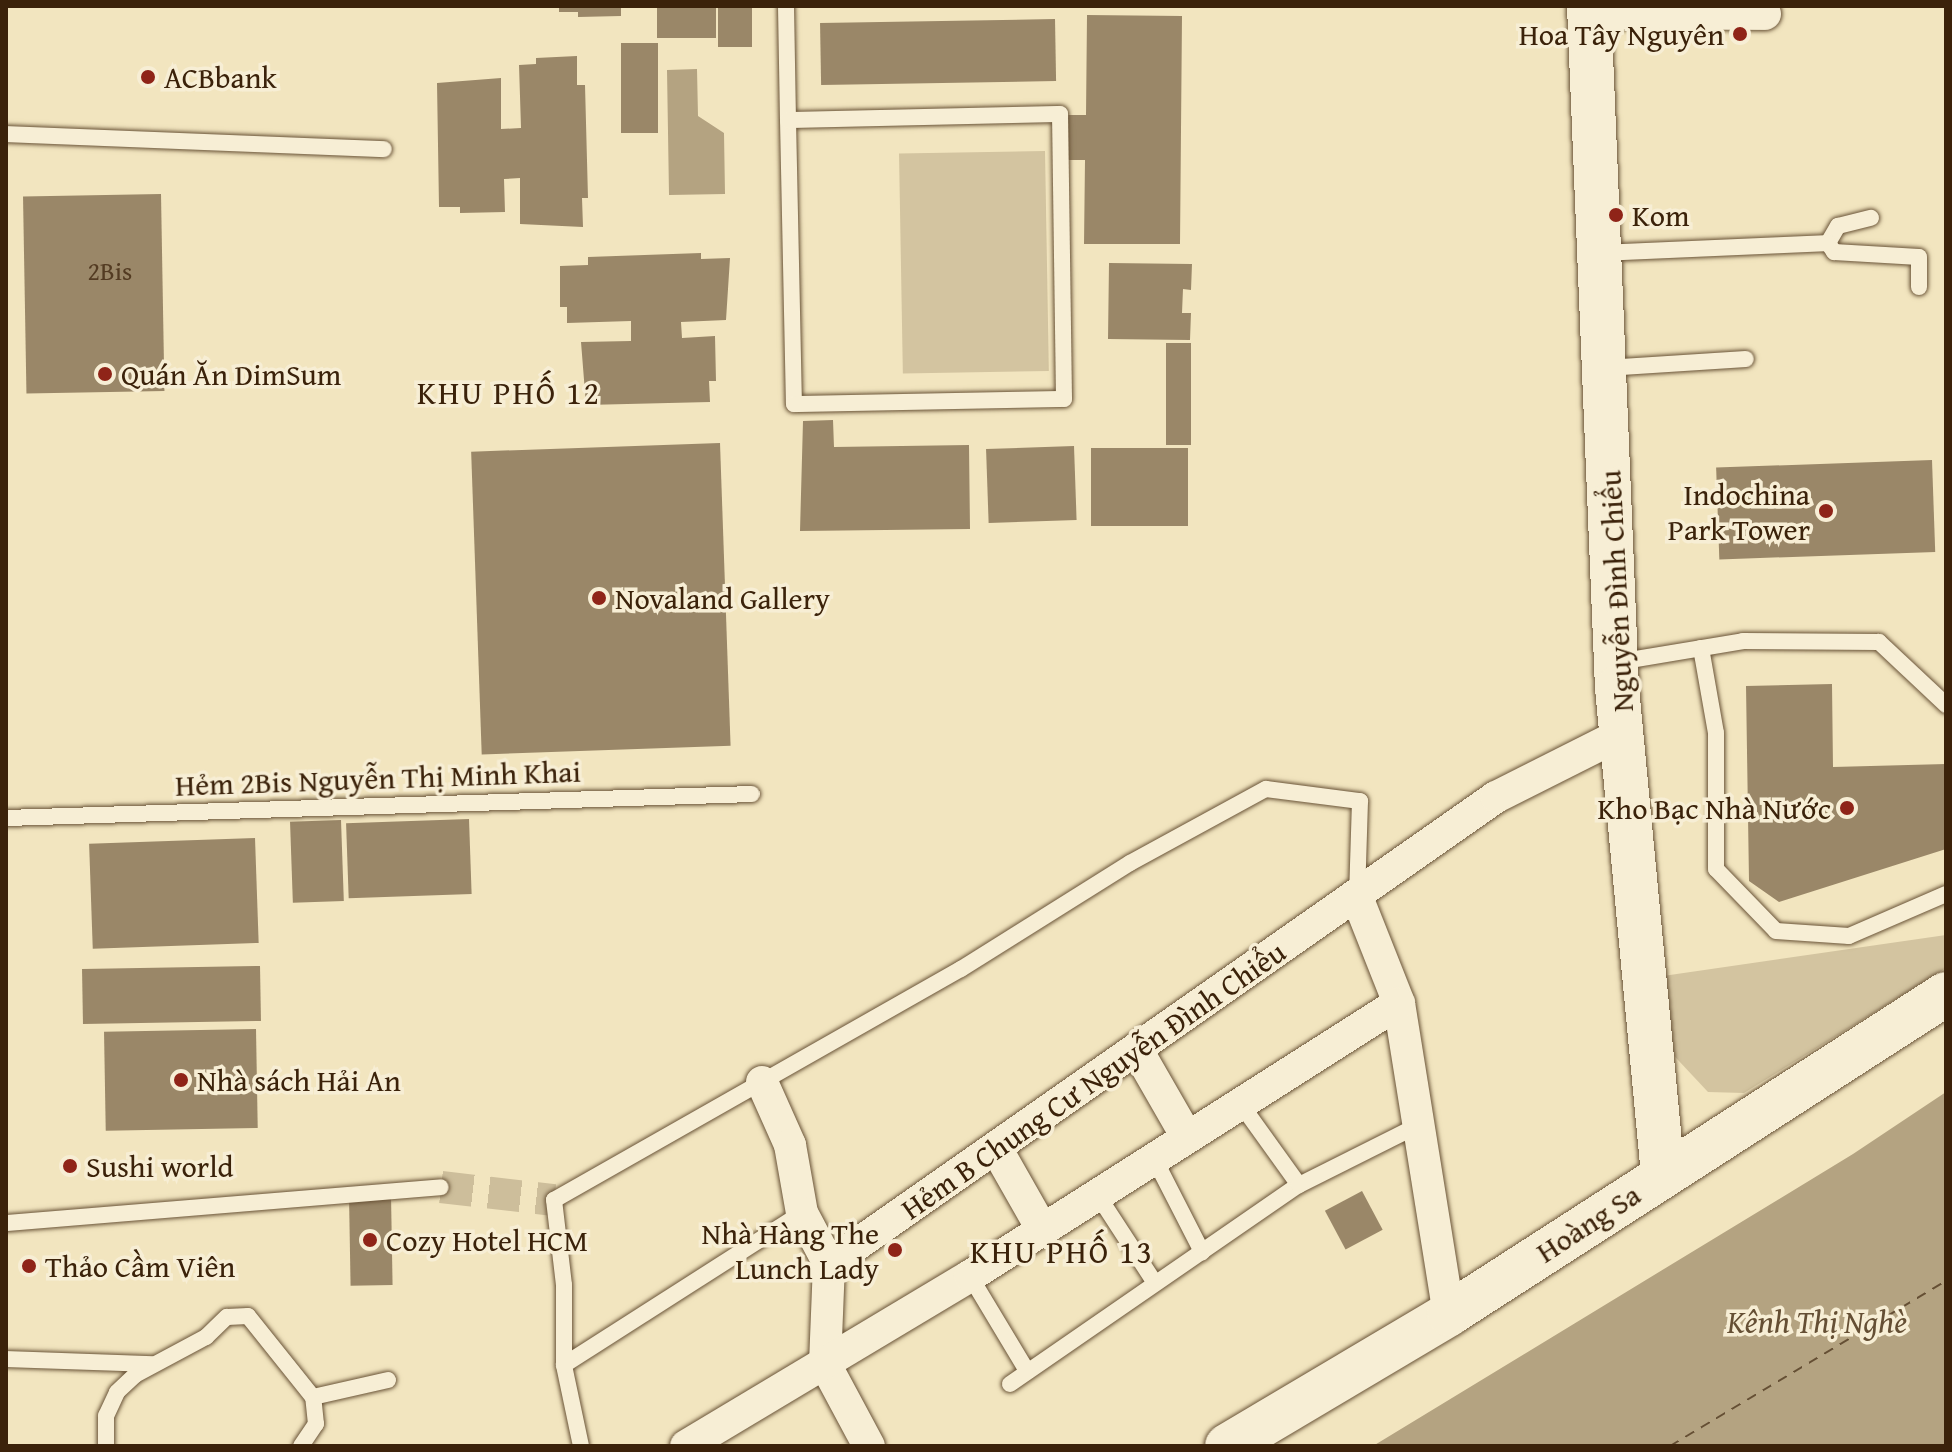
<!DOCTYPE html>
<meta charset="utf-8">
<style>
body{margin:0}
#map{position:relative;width:1952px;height:1452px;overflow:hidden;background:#f2e5bf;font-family:"Gentium Book Plus",serif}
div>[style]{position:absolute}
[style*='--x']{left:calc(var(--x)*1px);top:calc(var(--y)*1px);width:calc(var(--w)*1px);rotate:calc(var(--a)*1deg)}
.green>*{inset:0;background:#d3c4a0;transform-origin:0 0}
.water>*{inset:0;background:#b4a381}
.ferry>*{height:2px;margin-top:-1px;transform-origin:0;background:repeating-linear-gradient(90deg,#654f34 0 10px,transparent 0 18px)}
.building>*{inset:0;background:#9a8768;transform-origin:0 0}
.street-tunnel>*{height:32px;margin-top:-16px;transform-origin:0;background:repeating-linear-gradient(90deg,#cdbe9b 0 32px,transparent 0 48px)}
.roads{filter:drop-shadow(0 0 2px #695337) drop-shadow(0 0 2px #695337)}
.lane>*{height:16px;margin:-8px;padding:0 8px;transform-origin:8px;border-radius:8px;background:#f7eed5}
.street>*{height:32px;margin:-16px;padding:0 16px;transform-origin:16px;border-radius:16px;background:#f7eed5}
.secondary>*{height:44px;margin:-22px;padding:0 22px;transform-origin:22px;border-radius:22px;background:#f7eed5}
.dots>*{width:22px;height:22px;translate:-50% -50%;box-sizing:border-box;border:4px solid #f7eed5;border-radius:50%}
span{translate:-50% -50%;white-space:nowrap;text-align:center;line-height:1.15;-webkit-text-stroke:7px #f7eed5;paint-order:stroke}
.number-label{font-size:26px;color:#533b22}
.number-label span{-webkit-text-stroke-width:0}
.poi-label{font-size:30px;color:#3b220a}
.right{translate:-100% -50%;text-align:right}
.left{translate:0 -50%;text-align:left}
.street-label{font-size:30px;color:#3b220a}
.neighbourhood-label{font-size:32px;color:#3b220a;letter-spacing:2px}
.water-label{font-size:32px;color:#654f34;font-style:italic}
.frame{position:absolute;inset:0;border:8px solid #3b220a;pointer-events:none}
</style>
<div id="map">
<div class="green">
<div style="left:1045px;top:151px;width:220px;height:146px;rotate:89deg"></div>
<div style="clip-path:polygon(1946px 935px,1946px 968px,1744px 1093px,1708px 1092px,1663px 1044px,1663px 976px)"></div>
</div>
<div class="water">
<div style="clip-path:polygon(697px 69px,698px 116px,724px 133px,725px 194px,669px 195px,667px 70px)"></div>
<div style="clip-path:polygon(1946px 1092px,1946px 1446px,1373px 1446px,1853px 1154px)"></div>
</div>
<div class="ferry">
<div style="--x:1670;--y:1446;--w:322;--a:-30.9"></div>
</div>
<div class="building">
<div style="clip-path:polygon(559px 6px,621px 6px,621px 16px,578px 17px,578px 12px,559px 12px)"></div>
<div style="left:657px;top:6px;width:59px;height:32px"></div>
<div style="left:718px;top:6px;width:34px;height:41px"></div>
<div style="clip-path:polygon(1087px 15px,1182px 16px,1180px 244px,1084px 244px,1085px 160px,1067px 160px,1067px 115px,1086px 115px)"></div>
<div style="left:1055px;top:19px;width:62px;height:235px;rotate:89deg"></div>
<div style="left:621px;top:43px;width:37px;height:90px"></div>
<div style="clip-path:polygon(577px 56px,577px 85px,585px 85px,588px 198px,582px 198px,583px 227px,520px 224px,520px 178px,504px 179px,505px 212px,460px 213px,460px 207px,439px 207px,437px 83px,501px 78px,501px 129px,521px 128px,519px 65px,536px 64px,536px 58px)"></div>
<div style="left:161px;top:194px;width:197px;height:138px;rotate:89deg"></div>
<div style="clip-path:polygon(701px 253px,701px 259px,730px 258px,726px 320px,681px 322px,682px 338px,715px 336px,716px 381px,709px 381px,710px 402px,586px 405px,581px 342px,631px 341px,631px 321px,567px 323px,567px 307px,560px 307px,560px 266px,588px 265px,588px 257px)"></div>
<div style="clip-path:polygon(1109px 263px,1192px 264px,1191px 290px,1183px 289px,1182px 313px,1191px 313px,1190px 340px,1108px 339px)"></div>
<div style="left:1166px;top:343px;width:25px;height:102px"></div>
<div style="clip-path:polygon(833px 420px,834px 447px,969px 445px,970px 529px,800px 531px,803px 421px)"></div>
<div style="left:720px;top:443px;width:303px;height:249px;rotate:88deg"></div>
<div style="left:1074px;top:446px;width:74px;height:88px;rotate:88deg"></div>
<div style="left:1188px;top:448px;width:78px;height:97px;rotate:90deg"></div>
<div style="left:1932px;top:460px;width:92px;height:216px;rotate:88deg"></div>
<div style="clip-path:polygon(1832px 684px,1833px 767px,1946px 764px,1946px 849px,1779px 902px,1749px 881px,1746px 686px)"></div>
<div style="left:469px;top:819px;width:75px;height:123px;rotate:88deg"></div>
<div style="left:341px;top:820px;width:81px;height:51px;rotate:88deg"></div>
<div style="left:255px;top:838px;width:105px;height:166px;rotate:88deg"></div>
<div style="left:260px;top:966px;width:55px;height:178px;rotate:89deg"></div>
<div style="left:256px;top:1029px;width:99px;height:152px;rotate:89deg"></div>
<div style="left:1362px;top:1191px;width:44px;height:42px;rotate:62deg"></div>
<div style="left:391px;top:1195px;width:90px;height:42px;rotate:89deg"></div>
</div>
<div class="street-tunnel">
<div style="--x:441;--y:1187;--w:114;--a:6.6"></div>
</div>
<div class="roads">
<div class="lane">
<div style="--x:786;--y:6;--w:114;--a:89"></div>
<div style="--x:788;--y:120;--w:284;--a:88.8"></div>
<div style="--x:794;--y:404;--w:270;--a:-1.1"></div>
<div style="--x:1064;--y:399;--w:285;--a:-90.8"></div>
<div style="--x:1060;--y:114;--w:272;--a:178.7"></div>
<div style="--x:6;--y:134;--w:378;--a:2.3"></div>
<div style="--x:1828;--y:243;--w:11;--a:56"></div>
<div style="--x:1834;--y:252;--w:85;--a:3.4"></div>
<div style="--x:1919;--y:257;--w:30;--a:90"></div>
<div style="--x:1828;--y:243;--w:20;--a:-60"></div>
<div style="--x:1838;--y:226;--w:34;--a:-14"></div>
<div style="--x:1602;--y:253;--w:226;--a:-2.5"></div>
<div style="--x:1606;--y:368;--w:140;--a:-3.7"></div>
<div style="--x:1701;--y:648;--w:86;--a:80"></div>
<div style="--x:1716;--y:733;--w:136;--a:90"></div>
<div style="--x:1716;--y:869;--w:86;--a:45.9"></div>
<div style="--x:1776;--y:931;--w:73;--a:3.9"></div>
<div style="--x:1849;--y:936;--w:106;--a:-23.4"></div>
<div style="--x:1618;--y:662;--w:127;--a:-9.5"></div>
<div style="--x:1743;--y:641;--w:136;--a:0.4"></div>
<div style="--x:1879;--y:642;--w:92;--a:43.2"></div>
<div style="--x:6;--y:818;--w:746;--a:-1.84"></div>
<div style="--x:1240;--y:1103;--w:101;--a:54.3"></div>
<div style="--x:1154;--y:1158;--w:106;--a:62.9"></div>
<div style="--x:1097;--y:1194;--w:106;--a:56.9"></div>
<div style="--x:6;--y:1223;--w:436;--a:-4.7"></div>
<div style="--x:970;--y:1276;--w:111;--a:59"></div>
<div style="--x:6;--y:1359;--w:146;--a:2"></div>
<div style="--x:564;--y:1365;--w:282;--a:-32.6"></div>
<div style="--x:1010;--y:1384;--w:351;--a:-34.6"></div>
<div style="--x:1299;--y:1185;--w:134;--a:-26.6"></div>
<div style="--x:106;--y:1446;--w:30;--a:-90"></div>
<div style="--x:106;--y:1416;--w:26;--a:-65"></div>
<div style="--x:117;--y:1392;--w:25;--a:-43"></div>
<div style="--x:135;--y:1375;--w:81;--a:-28.2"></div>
<div style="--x:206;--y:1337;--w:29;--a:-44"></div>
<div style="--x:227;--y:1317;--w:21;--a:-3"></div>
<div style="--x:248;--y:1316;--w:104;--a:51.3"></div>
<div style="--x:301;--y:1446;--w:27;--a:-56"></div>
<div style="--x:316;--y:1424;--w:27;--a:-96"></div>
<div style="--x:313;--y:1397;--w:77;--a:-12.8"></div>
<div style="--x:581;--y:1446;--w:83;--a:-101.9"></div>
<div style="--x:564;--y:1365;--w:80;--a:-90"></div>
<div style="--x:564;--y:1285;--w:86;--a:-96.7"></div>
<div style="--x:554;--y:1200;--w:468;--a:-29.6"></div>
<div style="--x:961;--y:969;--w:199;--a:-32.1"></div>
<div style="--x:1130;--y:863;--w:155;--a:-28.6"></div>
<div style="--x:1266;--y:789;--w:95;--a:7.3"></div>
<div style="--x:1360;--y:801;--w:94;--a:91.8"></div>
</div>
<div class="street">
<div style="--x:1590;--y:13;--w:175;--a:0.3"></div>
<div style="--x:1357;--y:897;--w:114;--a:68.4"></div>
<div style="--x:1399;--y:1003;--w:315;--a:80.9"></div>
<div style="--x:1137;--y:1050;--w:100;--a:60.1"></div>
<div style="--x:762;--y:1082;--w:69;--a:66"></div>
<div style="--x:790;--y:1145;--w:69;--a:80"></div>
<div style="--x:802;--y:1213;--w:58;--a:62.1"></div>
<div style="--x:829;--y:1264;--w:100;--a:92.3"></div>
<div style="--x:825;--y:1364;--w:93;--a:61.8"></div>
<div style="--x:996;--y:1148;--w:93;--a:60.4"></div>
<div style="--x:829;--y:1264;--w:814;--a:-35"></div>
<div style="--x:1496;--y:797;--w:142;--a:-26.7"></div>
<div style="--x:686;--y:1446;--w:331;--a:-30.9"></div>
<div style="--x:970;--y:1276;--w:508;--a:-32.47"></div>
</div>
<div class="secondary">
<div style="--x:1589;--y:6;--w:683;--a:87.65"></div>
<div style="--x:1617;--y:688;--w:488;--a:84.6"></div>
<div style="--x:1227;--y:1446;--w:258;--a:-30.7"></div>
<div style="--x:1449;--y:1314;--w:591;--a:-32.78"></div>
</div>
</div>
<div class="dots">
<div style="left:1740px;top:34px;background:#8f2418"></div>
<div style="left:148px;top:77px;background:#8f2418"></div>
<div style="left:1616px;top:215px;background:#8f2418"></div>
<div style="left:105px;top:374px;background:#8f2418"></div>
<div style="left:1826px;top:511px;background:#8f2418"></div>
<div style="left:599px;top:598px;background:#8f2418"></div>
<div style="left:1847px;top:808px;background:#8f2418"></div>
<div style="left:181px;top:1080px;background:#8f2418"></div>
<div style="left:70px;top:1166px;background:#8f2418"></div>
<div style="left:370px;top:1240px;background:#8f2418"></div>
<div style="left:895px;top:1250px;background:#8f2418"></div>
<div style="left:29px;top:1266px;background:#8f2418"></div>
</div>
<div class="number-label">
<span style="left:110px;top:271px">2Bis</span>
</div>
<div class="poi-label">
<span class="right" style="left:1724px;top:34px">Hoa Tây Nguyên</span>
<span class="left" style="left:164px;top:77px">ACBbank</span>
<span class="left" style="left:1632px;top:215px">Kom</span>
<span class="left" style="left:121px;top:374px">Quán Ăn DimSum</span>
<span class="right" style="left:1810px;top:511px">Indochina<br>Park Tower</span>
<span class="left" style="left:615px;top:598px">Novaland Gallery</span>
<span class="right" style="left:1831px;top:808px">Kho Bạc Nhà Nước</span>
<span class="left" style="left:197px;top:1080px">Nhà sách Hải An</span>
<span class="left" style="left:86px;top:1166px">Sushi world</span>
<span class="right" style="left:879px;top:1250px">Nhà Hàng The<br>Lunch Lady</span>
<span class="left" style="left:386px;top:1240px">Cozy Hotel HCM</span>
<span class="left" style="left:45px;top:1266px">Thảo Cầm Viên</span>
</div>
<div class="street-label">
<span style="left:1616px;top:591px;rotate:-93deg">Nguyễn Đình Chiểu</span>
<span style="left:378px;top:778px;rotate:-2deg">Hẻm 2Bis Nguyễn Thị Minh Khai</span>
<span style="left:1093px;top:1080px;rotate:-35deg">Hẻm B Chung Cư Nguyễn Ðình Chiểu</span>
<span style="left:1588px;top:1223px;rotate:-33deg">Hoàng Sa</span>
</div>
<div class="neighbourhood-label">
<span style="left:509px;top:393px">KHU PHỐ 12</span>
<span style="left:1062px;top:1252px">KHU PHỐ 13</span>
</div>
<div class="water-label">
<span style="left:1817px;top:1322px">Kênh Thị Nghè</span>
</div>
<div class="frame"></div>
</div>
